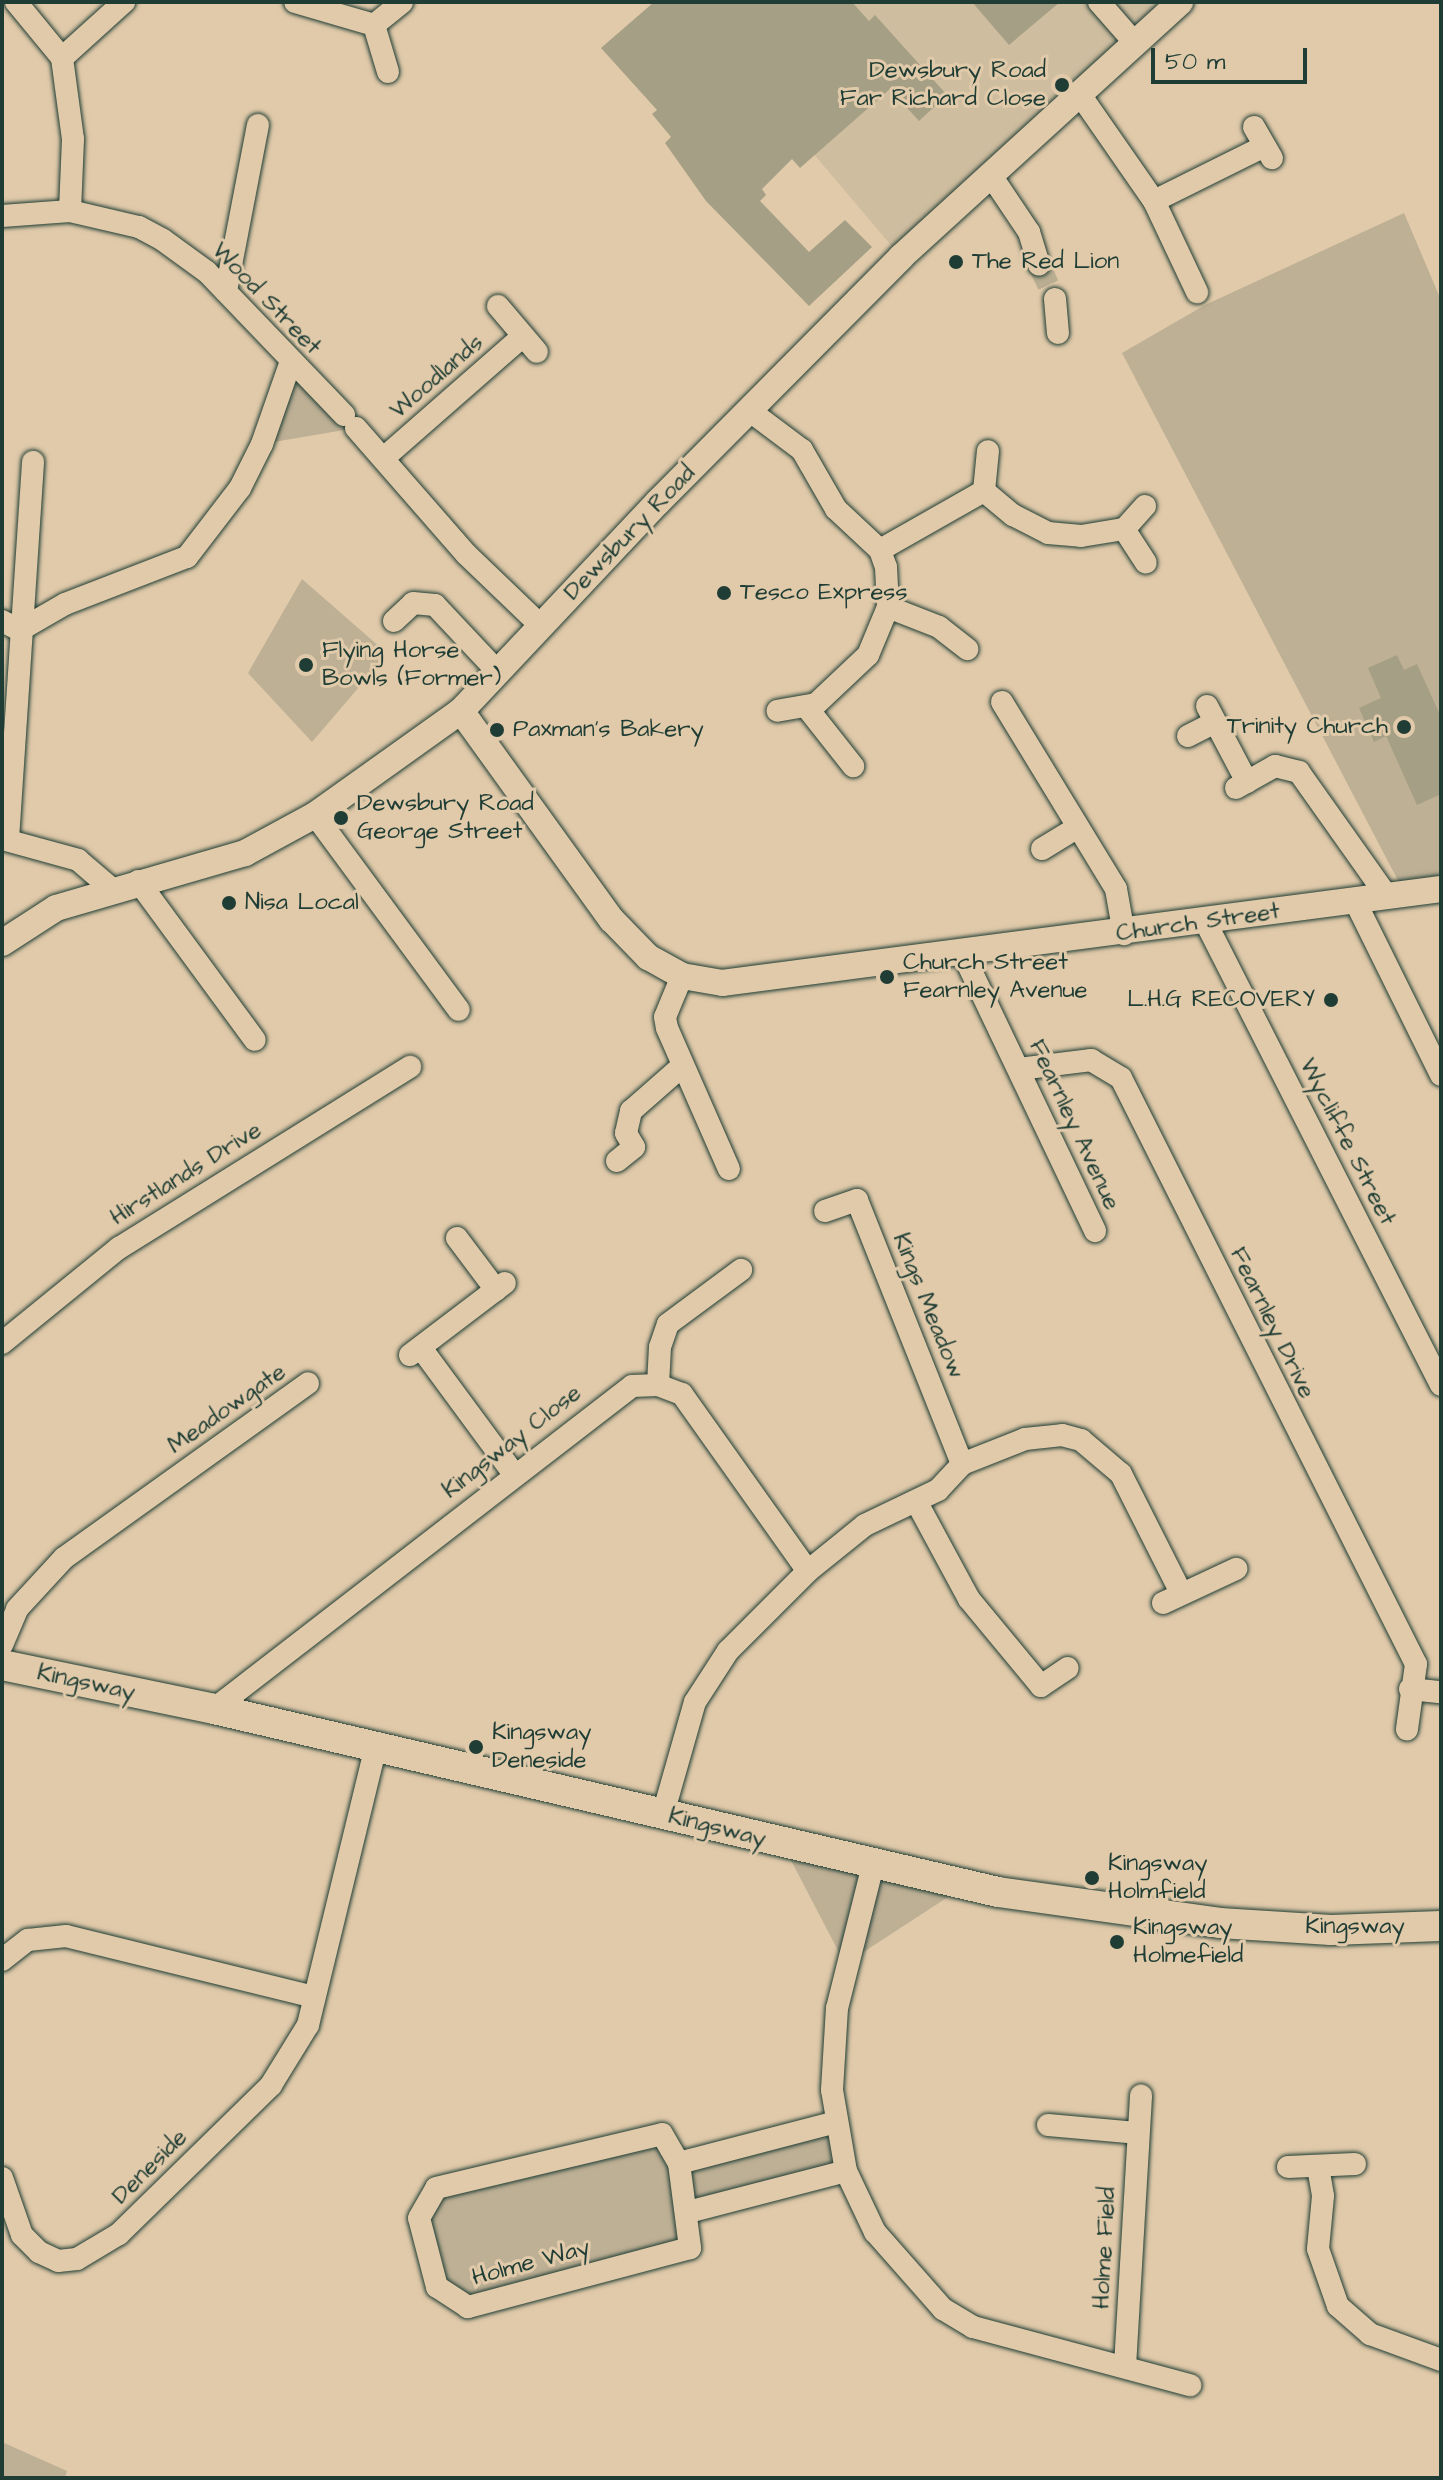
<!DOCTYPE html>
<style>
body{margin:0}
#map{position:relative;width:1443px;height:2480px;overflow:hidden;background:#e1caaa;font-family:"Architects Daughter",sans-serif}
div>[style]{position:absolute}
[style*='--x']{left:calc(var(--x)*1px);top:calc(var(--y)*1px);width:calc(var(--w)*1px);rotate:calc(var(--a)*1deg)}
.built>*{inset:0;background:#cfbd9f}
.green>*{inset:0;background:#beb095}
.building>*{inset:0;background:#a59f85}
.minor-tunnel>*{height:22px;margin-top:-11px;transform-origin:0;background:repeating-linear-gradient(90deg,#baae92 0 22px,transparent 0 33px)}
.roads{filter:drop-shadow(0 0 2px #1f3d34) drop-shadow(0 0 2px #1f3d34)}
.minor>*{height:22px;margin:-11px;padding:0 11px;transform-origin:11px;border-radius:11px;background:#e1caaa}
.tertiary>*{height:26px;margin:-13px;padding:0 13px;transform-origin:13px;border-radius:13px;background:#e1caaa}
.secondary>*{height:30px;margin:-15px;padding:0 15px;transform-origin:15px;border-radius:15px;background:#e1caaa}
.dots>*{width:22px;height:22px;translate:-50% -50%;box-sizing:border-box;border:4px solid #e1caaa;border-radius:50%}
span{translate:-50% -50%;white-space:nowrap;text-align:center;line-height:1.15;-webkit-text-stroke:6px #e1caaa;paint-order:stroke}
.poi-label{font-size:24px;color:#1f3d34}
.right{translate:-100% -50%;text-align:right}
.left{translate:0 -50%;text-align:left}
.street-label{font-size:24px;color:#1f3d34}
.frame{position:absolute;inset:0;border:4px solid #1f3d34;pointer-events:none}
.scale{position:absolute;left:1151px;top:48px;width:156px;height:36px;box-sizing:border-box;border:4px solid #1f3d34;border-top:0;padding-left:10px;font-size:24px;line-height:28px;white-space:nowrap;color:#1f3d34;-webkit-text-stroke:6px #e1caaa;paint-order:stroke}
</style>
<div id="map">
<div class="built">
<div style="clip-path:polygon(685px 2px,1180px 2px,901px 257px)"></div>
</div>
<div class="green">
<div style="clip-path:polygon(1404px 213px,1441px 300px,1441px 889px,1404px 892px,1122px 353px,1205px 305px)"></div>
<div style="clip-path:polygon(291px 361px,356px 428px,262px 444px)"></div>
<div style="clip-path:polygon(302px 579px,381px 648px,383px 659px,312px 742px,248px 673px)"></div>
<div style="clip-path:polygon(783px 1845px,965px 1886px,845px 1964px)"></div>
<div style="clip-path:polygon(836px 2122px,846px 2171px,688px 2212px,690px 2248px,468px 2307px,437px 2287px,419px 2218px,436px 2188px,662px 2134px,679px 2163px)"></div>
<div style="clip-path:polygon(2px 2442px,67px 2471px,65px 2478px,2px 2478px)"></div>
</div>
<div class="building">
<div style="clip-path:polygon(654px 2px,852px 2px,869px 21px,875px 15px,947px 95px,919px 121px,890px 89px,800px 168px,792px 159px,762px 189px,766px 195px,760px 201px,809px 252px,845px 220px,872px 247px,809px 306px,706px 201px,665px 143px,671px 137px,652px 114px,657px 110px,601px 48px)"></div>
<div style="clip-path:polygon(972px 2px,1060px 2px,1009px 45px)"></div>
<div style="clip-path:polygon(1397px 655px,1404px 670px,1417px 664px,1441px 717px,1441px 794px,1417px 805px,1386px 736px,1374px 742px,1359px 708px,1381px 698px,1368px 668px)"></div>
</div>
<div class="minor-tunnel">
<div style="--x:1039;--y:265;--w:38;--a:65"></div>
</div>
<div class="roads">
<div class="minor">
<div style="--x:16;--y:2;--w:72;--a:50.6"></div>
<div style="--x:62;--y:58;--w:82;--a:82.3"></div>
<div style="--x:73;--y:139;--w:72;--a:92.4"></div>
<div style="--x:295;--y:2;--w:82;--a:16.2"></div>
<div style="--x:374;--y:25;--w:36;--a:-39"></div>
<div style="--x:1099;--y:2;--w:53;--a:48.8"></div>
<div style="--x:374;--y:25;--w:49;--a:73.4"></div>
<div style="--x:62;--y:58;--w:84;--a:-42.1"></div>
<div style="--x:1081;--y:96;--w:128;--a:55.2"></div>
<div style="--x:1154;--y:201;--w:101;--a:64.7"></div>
<div style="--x:1254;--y:127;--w:36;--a:60"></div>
<div style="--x:990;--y:174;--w:70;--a:56.1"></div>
<div style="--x:1029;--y:232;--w:34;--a:73"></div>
<div style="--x:1154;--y:201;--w:122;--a:-26.4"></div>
<div style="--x:2;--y:216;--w:68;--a:-4.2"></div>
<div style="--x:70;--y:211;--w:71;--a:13.1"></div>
<div style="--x:139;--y:227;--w:27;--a:28"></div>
<div style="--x:163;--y:240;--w:54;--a:36"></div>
<div style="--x:207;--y:272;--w:198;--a:46.2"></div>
<div style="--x:226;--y:291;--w:169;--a:-79.1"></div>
<div style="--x:1055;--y:299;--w:34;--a:85"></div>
<div style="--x:498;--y:306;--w:60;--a:49.7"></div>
<div style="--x:750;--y:411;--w:65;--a:36.9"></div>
<div style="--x:802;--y:450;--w:68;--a:60"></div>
<div style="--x:836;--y:509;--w:60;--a:43"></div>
<div style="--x:880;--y:550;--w:18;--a:71"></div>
<div style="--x:886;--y:567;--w:40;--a:87.1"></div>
<div style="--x:888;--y:607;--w:52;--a:112.6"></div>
<div style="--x:868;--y:655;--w:71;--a:136.7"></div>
<div style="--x:816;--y:704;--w:39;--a:170"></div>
<div style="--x:356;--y:428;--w:167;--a:48.9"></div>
<div style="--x:466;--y:554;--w:104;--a:43.8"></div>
<div style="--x:386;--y:456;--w:181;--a:-41.2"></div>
<div style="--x:984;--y:491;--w:38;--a:40"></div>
<div style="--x:1013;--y:515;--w:39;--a:27"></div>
<div style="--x:1048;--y:533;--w:33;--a:5"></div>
<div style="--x:1081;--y:536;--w:44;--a:-9.2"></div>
<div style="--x:1145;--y:506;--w:31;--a:132"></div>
<div style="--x:1124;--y:529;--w:40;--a:57.1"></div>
<div style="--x:880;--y:550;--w:120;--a:-29.6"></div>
<div style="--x:984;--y:491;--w:40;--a:-84.3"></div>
<div style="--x:888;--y:607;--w:55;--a:21.4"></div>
<div style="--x:939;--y:627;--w:36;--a:38"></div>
<div style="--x:2;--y:621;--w:20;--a:27"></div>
<div style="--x:20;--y:630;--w:52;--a:-30"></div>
<div style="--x:65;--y:604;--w:131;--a:-21.1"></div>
<div style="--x:187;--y:557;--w:87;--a:-52.5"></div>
<div style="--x:240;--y:488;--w:49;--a:-63.4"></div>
<div style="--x:262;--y:444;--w:88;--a:-70.7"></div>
<div style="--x:394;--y:621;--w:26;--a:-43"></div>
<div style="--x:413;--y:603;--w:22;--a:5"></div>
<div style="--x:435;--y:605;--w:92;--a:46.8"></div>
<div style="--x:1002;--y:702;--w:219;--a:58.6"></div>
<div style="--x:1116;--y:889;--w:46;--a:79.9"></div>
<div style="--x:1207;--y:706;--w:86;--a:62.2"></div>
<div style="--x:808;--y:709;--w:73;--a:51.7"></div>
<div style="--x:1188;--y:736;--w:28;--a:-27"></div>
<div style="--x:1236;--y:788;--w:45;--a:-29.4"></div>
<div style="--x:1275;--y:766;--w:25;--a:14"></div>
<div style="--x:1299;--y:772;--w:151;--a:54.7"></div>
<div style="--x:315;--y:815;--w:242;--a:53.6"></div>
<div style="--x:2;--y:839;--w:79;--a:15.4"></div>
<div style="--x:78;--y:860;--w:46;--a:40.6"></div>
<div style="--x:8;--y:839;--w:378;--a:-86.2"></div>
<div style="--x:1042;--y:849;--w:42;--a:-31.4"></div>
<div style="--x:138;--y:881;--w:197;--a:53.7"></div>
<div style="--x:1354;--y:899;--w:196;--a:63.7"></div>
<div style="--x:1206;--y:923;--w:518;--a:63.04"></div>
<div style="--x:963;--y:954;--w:307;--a:64.5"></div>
<div style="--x:682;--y:976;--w:44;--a:112.5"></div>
<div style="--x:665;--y:1017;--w:11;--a:80"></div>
<div style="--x:667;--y:1028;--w:154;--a:66.3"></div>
<div style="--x:1019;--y:1069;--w:73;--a:-7.1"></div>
<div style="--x:1091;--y:1060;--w:35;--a:31"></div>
<div style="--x:1121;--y:1078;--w:656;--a:63.28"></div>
<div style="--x:1416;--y:1664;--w:66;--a:97.9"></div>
<div style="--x:617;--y:1161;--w:22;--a:-39"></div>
<div style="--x:634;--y:1147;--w:16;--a:-120"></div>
<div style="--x:626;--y:1133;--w:23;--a:-77"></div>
<div style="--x:631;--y:1111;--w:67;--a:-41.3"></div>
<div style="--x:825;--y:1211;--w:34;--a:-19"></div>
<div style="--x:857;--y:1200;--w:284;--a:68.3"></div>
<div style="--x:457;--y:1238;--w:65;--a:53.1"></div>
<div style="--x:2;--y:1343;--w:151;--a:-39.1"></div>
<div style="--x:119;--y:1248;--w:343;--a:-31.9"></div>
<div style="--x:421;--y:1348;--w:157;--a:53.6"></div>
<div style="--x:410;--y:1355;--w:119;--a:-37.2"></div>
<div style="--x:658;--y:1385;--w:38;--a:-87"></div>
<div style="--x:660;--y:1347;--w:24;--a:-71"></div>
<div style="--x:668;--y:1324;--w:91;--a:-36.5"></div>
<div style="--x:916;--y:1501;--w:111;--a:61.6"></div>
<div style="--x:969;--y:1599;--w:113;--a:50.4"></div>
<div style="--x:1041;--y:1686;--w:32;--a:-34"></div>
<div style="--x:1163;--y:1603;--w:81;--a:-25"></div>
<div style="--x:2;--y:1645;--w:39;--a:-67"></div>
<div style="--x:17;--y:1609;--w:69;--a:-47.3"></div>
<div style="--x:64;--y:1558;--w:300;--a:-35.6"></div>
<div style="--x:1410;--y:1689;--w:31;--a:6"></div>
<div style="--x:214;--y:1709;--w:528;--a:-37.69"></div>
<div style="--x:632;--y:1386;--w:26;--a:-2"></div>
<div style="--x:658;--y:1385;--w:26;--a:21"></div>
<div style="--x:682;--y:1394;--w:217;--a:54.6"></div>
<div style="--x:663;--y:1814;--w:116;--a:-74.1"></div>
<div style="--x:695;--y:1702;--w:61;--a:-57.1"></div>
<div style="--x:728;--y:1651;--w:113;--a:-45"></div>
<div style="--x:808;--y:1571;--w:73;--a:-38.9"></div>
<div style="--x:865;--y:1525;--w:81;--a:-25.6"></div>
<div style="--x:938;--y:1490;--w:35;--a:-47"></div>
<div style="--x:962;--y:1464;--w:68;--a:-21.6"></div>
<div style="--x:1025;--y:1439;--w:37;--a:-6"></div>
<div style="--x:1062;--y:1435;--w:20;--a:15"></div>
<div style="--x:1081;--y:1440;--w:52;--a:40.4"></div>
<div style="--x:1121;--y:1474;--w:133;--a:63.2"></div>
<div style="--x:873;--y:1865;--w:147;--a:104.1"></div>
<div style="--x:837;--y:2008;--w:82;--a:93.5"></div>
<div style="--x:832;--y:2090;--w:82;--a:80.2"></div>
<div style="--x:846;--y:2171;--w:68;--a:64.6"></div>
<div style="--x:875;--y:2232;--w:103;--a:48.6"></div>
<div style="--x:943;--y:2309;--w:35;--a:31"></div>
<div style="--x:973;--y:2327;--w:225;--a:15"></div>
<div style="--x:2;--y:1960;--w:33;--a:-38"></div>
<div style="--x:28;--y:1940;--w:38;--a:-6"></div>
<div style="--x:66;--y:1936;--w:255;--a:13.8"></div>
<div style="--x:1048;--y:2125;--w:89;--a:5.1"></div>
<div style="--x:662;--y:2134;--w:34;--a:60"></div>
<div style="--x:679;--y:2163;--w:86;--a:82.6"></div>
<div style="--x:690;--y:2248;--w:230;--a:165.1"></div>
<div style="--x:468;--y:2307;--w:37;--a:-147"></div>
<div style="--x:437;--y:2287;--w:71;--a:-104.6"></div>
<div style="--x:419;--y:2218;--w:34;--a:-60"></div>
<div style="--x:436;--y:2188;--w:232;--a:-13.4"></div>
<div style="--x:679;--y:2163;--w:162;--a:-14.6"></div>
<div style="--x:1288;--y:2167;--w:67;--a:-2.6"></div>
<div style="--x:1318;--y:2167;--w:29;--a:80"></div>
<div style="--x:1323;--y:2196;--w:53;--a:95.4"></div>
<div style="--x:1318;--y:2249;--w:60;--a:70.7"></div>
<div style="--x:1338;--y:2306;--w:43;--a:41.2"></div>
<div style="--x:1370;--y:2334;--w:76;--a:20.1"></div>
<div style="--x:2;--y:2178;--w:60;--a:70.7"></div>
<div style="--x:22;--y:2235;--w:24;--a:45"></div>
<div style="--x:39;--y:2252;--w:21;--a:25"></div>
<div style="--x:58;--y:2261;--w:19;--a:-6"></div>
<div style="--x:77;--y:2259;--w:49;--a:-30.8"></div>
<div style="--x:119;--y:2234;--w:213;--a:-44.4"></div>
<div style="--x:271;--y:2085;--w:70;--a:-58.3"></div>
<div style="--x:308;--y:2025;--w:287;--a:-76.3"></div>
<div style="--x:688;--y:2212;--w:163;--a:-14.5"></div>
<div style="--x:1125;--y:2366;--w:271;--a:-86.6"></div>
</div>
<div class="tertiary">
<div style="--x:461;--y:711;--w:258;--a:54.2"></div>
<div style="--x:612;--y:920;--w:52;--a:45.8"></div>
<div style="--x:648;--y:957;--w:39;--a:29"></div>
<div style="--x:682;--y:976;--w:41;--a:9.9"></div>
<div style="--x:722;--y:983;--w:725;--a:-7.45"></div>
<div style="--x:2;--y:943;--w:64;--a:-32.9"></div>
<div style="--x:56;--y:908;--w:197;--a:-16.2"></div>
<div style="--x:245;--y:853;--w:80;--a:-28.5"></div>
<div style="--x:315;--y:815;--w:179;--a:-35.5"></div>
<div style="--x:461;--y:711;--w:287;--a:-46.7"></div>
<div style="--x:658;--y:502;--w:345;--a:-45.2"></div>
<div style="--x:901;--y:257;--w:378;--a:-42.4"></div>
</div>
<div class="secondary">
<div style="--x:2;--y:1665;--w:217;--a:11.7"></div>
<div style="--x:214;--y:1709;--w:805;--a:13.14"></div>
<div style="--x:998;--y:1892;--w:224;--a:7.9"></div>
<div style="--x:1220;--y:1923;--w:111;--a:3.6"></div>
<div style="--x:1331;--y:1930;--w:110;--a:-2.1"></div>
</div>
</div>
<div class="dots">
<div style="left:1062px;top:85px;background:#1f3d34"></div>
<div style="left:956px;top:262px;background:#1f3d34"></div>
<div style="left:724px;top:593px;background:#1f3d34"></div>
<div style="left:306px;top:665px;background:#1f3d34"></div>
<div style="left:1404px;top:727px;background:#1f3d34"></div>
<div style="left:497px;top:730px;background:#1f3d34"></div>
<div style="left:341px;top:818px;background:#1f3d34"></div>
<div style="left:229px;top:903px;background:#1f3d34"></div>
<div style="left:887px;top:977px;background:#1f3d34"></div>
<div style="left:1331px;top:1000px;background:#1f3d34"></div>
<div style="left:476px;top:1747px;background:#1f3d34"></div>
<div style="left:1092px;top:1878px;background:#1f3d34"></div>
<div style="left:1117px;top:1942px;background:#1f3d34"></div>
</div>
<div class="poi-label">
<span class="right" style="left:1046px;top:85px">Dewsbury Road<br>Far Richard Close</span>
<span class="left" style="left:972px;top:262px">The Red Lion</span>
<span class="left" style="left:740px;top:593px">Tesco Express</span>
<span class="left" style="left:322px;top:665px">Flying Horse<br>Bowls (Former)</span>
<span class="right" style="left:1388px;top:727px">Trinity Church</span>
<span class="left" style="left:513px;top:730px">Paxman's Bakery</span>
<span class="left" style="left:357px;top:818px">Dewsbury Road<br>George Street</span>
<span class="left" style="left:245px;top:903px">Nisa Local</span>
<span class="left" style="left:903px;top:977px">Church Street<br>Fearnley Avenue</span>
<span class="right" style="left:1315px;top:1000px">L.H.G RECOVERY</span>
<span class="left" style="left:492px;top:1747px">Kingsway<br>Deneside</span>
<span class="left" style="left:1108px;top:1878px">Kingsway<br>Holmfield</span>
<span class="left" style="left:1133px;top:1942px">Kingsway<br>Holmefield</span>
</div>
<div class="street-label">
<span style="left:266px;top:299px;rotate:46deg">Wood Street</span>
<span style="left:437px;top:377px;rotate:-41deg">Woodlands</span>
<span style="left:630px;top:533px;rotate:-46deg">Dewsbury Road</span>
<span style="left:1198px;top:923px;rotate:-8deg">Church Street</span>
<span style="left:1074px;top:1125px;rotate:65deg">Fearnley Avenue</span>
<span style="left:1347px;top:1142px;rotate:63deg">Wycliffe Street</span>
<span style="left:186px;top:1174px;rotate:-32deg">Hirstlands Drive</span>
<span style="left:928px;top:1306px;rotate:68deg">Kings Meadow</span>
<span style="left:1272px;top:1323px;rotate:64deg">Fearnley Drive</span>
<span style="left:227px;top:1409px;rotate:-35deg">Meadowgate</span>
<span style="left:512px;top:1442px;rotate:-38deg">Kingsway Close</span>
<span style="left:86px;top:1683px;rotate:12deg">Kingsway</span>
<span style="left:717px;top:1828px;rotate:14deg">Kingsway</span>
<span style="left:1355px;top:1927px">Kingsway</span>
<span style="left:150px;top:2167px;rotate:-45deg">Deneside</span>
<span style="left:1105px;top:2248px;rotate:-87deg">Holme Field</span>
<span style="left:531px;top:2263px;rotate:-15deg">Holme Way</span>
</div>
<div class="frame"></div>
<div class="scale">50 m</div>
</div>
